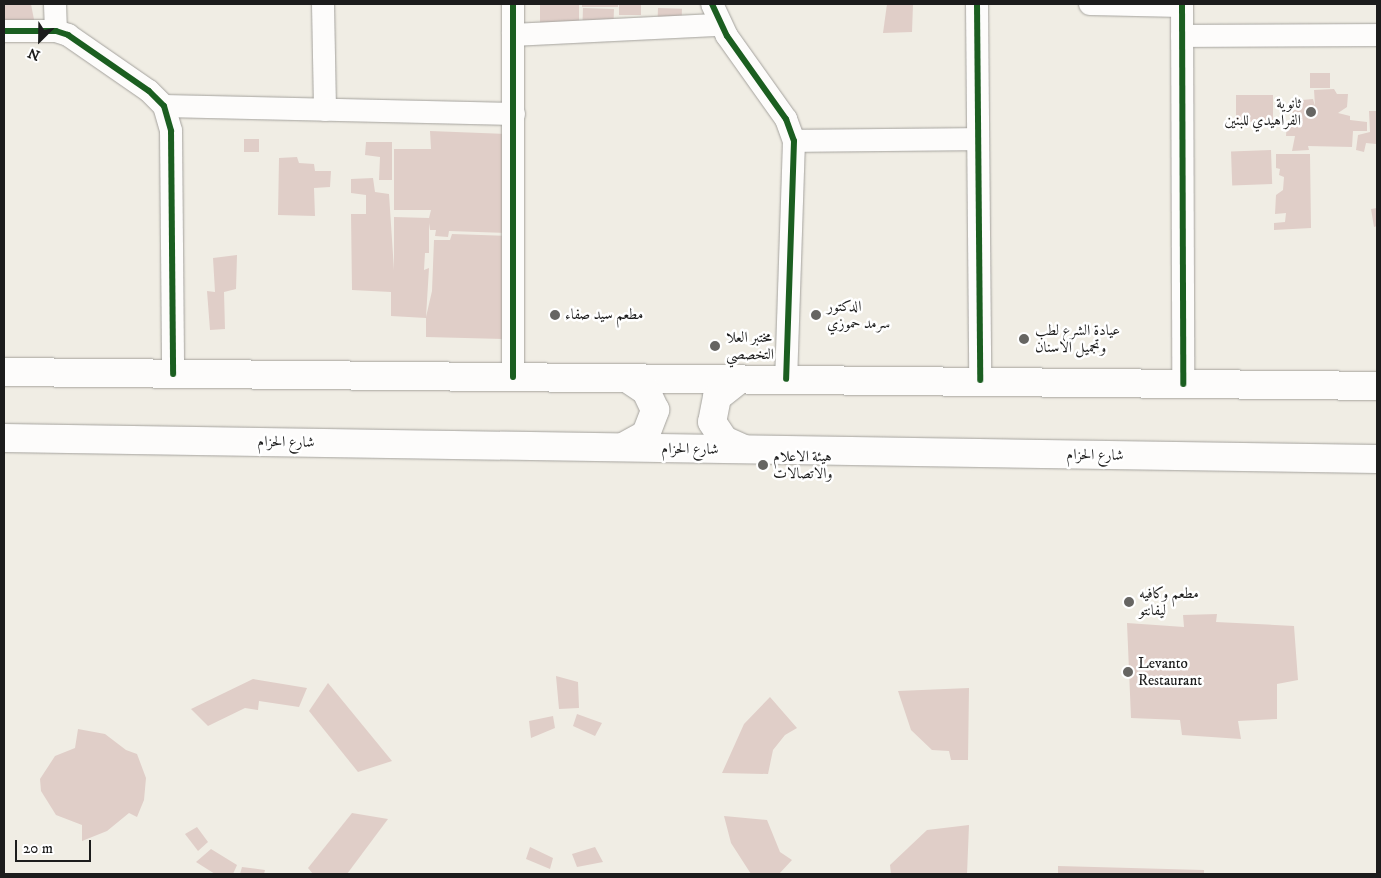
<!DOCTYPE html>
<meta charset="utf-8">
<style>
body{margin:0}
#map{position:relative;width:1381px;height:878px;overflow:hidden;background:#f0ede4;font-family:"IM FELL DW Pica",Amiri,serif}
div>[style]{position:absolute}
[style*='--x']{left:calc(var(--x)*1px);top:calc(var(--y)*1px);width:calc(var(--w)*1px);rotate:calc(var(--a)*1deg)}
.building>*{inset:0;background:#e0cec8;transform-origin:0 0}
.roads{filter:drop-shadow(0 0 1px #a4a29d) drop-shadow(0 0 1px #a4a29d)}
.street>*{height:22px;margin:-11px;padding:0 11px;transform-origin:11px;border-radius:11px;background:#fdfcfb}
.primary>*{height:28px;margin:-14px;padding:0 14px;transform-origin:14px;border-radius:14px;background:#fdfcfb}
.cycleway>*{height:6px;margin:-3px;padding:0 3px;transform-origin:3px;border-radius:3px;background:#1b5e20}
.dots>*{width:14px;height:14px;translate:-50% -50%;box-sizing:border-box;border:2px solid #fff;border-radius:50%}
span{translate:-50% -50%;white-space:nowrap;text-align:center;line-height:1.15;-webkit-text-stroke:5px #fff;paint-order:stroke}
.poi-label{font-size:15px;color:#1c1c1c}
.right{translate:-100% -50%;text-align:right}
.left{translate:0 -50%;text-align:left}
.street-label{font-size:15px;color:#1c1c1c}
.frame{position:absolute;inset:0;border:5px solid #1c1c1c;pointer-events:none}
.north{position:absolute;left:15px;top:15px;width:50px;height:50px;-webkit-text-stroke:4px #fff;paint-order:stroke;rotate:203deg;font-size:14px;font-weight:700;line-height:20px;text-align:center;color:#1c1c1c}
.north::after{content:'';display:block;margin:auto;width:18px;height:22px;background:#1c1c1c;clip-path:polygon(50% 0,100% 100%,50% 72%,0 100%)}
.scale{position:absolute;left:15px;top:840px;width:76px;height:22px;box-sizing:border-box;border:2px solid #1c1c1c;border-top:0;padding-left:6px;font-size:15px;line-height:18px;white-space:nowrap;color:#1c1c1c;-webkit-text-stroke:4px #fff;paint-order:stroke}
</style>
<div id="map">
<div class="building">
<div style="clip-path:polygon(4px 4px,31px 4px,35px 25px,4px 24px)"></div>
<div style="left:540px;top:4px;width:39px;height:20px"></div>
<div style="left:582px;top:4px;width:36px;height:3px"></div>
<div style="left:619px;top:4px;width:22px;height:11px"></div>
<div style="clip-path:polygon(887px 4px,913px 4px,912px 32px,883px 33px)"></div>
<div style="left:583px;top:8px;width:31px;height:12px;rotate:2deg"></div>
<div style="left:658px;top:8px;width:24px;height:11px;rotate:2deg"></div>
<div style="left:1310px;top:73px;width:20px;height:15px"></div>
<div style="clip-path:polygon(1334px 89px,1337px 94px,1348px 94px,1347px 107px,1338px 113px,1350px 116px,1350px 120px,1367px 122px,1367px 131px,1353px 131px,1352px 147px,1308px 146px,1309px 150px,1292px 151px,1295px 136px,1286px 136px,1287px 123px,1298px 123px,1298px 128px,1303px 122px,1289px 109px,1291px 101px,1313px 99px,1315px 106px,1314px 90px)"></div>
<div style="left:1236px;top:95px;width:37px;height:27px"></div>
<div style="clip-path:polygon(1369px 111px,1377px 111px,1377px 151px,1376px 144px,1366px 143px,1364px 152px,1356px 150px,1358px 135px,1370px 132px)"></div>
<div style="clip-path:polygon(430px 131px,507px 134px,507px 233px,449px 231px,448px 237px,435px 236px,436px 230px,430px 230px,429px 223px,429px 253px,425px 253px,424px 270px,429px 268px,426px 317px,432px 291px,434px 240px,450px 240px,452px 234px,510px 236px,504px 339px,426px 337px,426px 318px,391px 316px,391px 292px,352px 290px,351px 214px,366px 214px,366px 195px,351px 193px,351px 179px,373px 178px,375px 192px,389px 194px,394px 270px,394px 217px,429px 218px,431px 210px,394px 210px,394px 149px,431px 149px)"></div>
<div style="left:244px;top:139px;width:15px;height:13px"></div>
<div style="clip-path:polygon(366px 142px,392px 142px,392px 180px,379px 180px,380px 157px,365px 155px)"></div>
<div style="left:1271px;top:150px;width:34px;height:40px;rotate:88deg"></div>
<div style="clip-path:polygon(1276px 154px,1310px 154px,1311px 228px,1274px 230px,1274px 223px,1285px 222px,1286px 213px,1275px 214px,1276px 195px,1283px 190px,1284px 177px,1279px 175px,1280px 169px,1276px 168px)"></div>
<div style="clip-path:polygon(297px 157px,299px 163px,314px 164px,315px 171px,331px 171px,330px 187px,314px 188px,315px 216px,278px 215px,279px 158px)"></div>
<div style="clip-path:polygon(1377px 208px,1377px 226px,1374px 227px,1371px 209px)"></div>
<div style="clip-path:polygon(237px 255px,236px 289px,224px 292px,225px 329px,210px 330px,207px 291px,215px 292px,213px 258px)"></div>
<div style="clip-path:polygon(1217px 614px,1216px 622px,1294px 626px,1298px 680px,1277px 684px,1277px 719px,1238px 721px,1241px 739px,1182px 735px,1180px 720px,1131px 718px,1127px 623px,1184px 627px,1183px 615px)"></div>
<div style="clip-path:polygon(556px 676px,578px 682px,579px 708px,559px 709px)"></div>
<div style="clip-path:polygon(253px 679px,307px 688px,299px 707px,259px 701px,258px 710px,245px 708px,208px 726px,191px 709px)"></div>
<div style="clip-path:polygon(328px 683px,392px 761px,358px 772px,309px 711px)"></div>
<div style="clip-path:polygon(969px 688px,968px 760px,951px 760px,949px 751px,932px 750px,911px 730px,898px 691px)"></div>
<div style="clip-path:polygon(770px 697px,797px 728px,785px 735px,773px 750px,768px 774px,722px 773px,744px 724px)"></div>
<div style="clip-path:polygon(577px 714px,602px 723px,595px 736px,573px 726px)"></div>
<div style="clip-path:polygon(553px 716px,555px 728px,531px 738px,529px 721px)"></div>
<div style="clip-path:polygon(78px 729px,105px 734px,126px 750px,137px 754px,146px 778px,144px 800px,137px 817px,129px 813px,107px 831px,82px 841px,82px 825px,56px 815px,41px 791px,40px 779px,55px 756px,75px 748px)"></div>
<div style="clip-path:polygon(352px 813px,388px 819px,347px 874px,313px 874px,308px 868px)"></div>
<div style="clip-path:polygon(724px 816px,767px 820px,780px 852px,792px 860px,779px 874px,751px 874px,731px 843px)"></div>
<div style="clip-path:polygon(969px 825px,967px 874px,891px 874px,890px 865px,927px 830px)"></div>
<div style="clip-path:polygon(197px 827px,208px 842px,198px 851px,185px 834px)"></div>
<div style="clip-path:polygon(530px 847px,553px 858px,550px 869px,526px 859px)"></div>
<div style="clip-path:polygon(595px 847px,603px 862px,577px 867px,572px 854px)"></div>
<div style="clip-path:polygon(211px 849px,237px 865px,233px 874px,215px 874px,196px 862px)"></div>
<div style="clip-path:polygon(1058px 866px,1204px 870px,1204px 874px,1058px 874px)"></div>
<div style="clip-path:polygon(242px 867px,265px 870px,264px 874px,240px 874px)"></div>
</div>
<div class="roads">
<div class="street">
<div style="--x:55;--y:4;--w:27;--a:88"></div>
<div style="--x:323;--y:4;--w:106;--a:88.9"></div>
<div style="--x:712;--y:4;--w:35;--a:65"></div>
<div style="--x:727;--y:36;--w:102;--a:54.6"></div>
<div style="--x:786;--y:119;--w:23;--a:70"></div>
<div style="--x:794;--y:141;--w:238;--a:91.9"></div>
<div style="--x:977;--y:4;--w:376;--a:89.5"></div>
<div style="--x:1090;--y:4;--w:92;--a:1.2"></div>
<div style="--x:1182;--y:4;--w:380;--a:89.8"></div>
<div style="--x:4;--y:31;--w:52;--a:0"></div>
<div style="--x:56;--y:31;--w:13;--a:18"></div>
<div style="--x:68;--y:35;--w:98;--a:34.7"></div>
<div style="--x:149;--y:91;--w:21;--a:45"></div>
<div style="--x:164;--y:106;--w:26;--a:74"></div>
<div style="--x:171;--y:131;--w:243;--a:89.5"></div>
<div style="--x:513;--y:35;--w:207;--a:-2.8"></div>
<div style="--x:1182;--y:36;--w:195;--a:-0.3"></div>
<div style="--x:164;--y:106;--w:350;--a:1.3"></div>
<div style="--x:794;--y:141;--w:183;--a:-0.6"></div>
<div style="--x:513;--y:377;--w:373;--a:-90"></div>
</div>
<div class="primary">
<div style="--x:4;--y:372;--w:1373;--a:0.58"></div>
<div style="--x:740;--y:379;--w:29;--a:142"></div>
<div style="--x:717;--y:397;--w:25;--a:101"></div>
<div style="--x:712;--y:422;--w:22;--a:56"></div>
<div style="--x:724;--y:440;--w:22;--a:24"></div>
<div style="--x:4;--y:438;--w:1373;--a:0.88"></div>
<div style="--x:623;--y:447;--w:26;--a:-29"></div>
<div style="--x:646;--y:434;--w:26;--a:-69"></div>
<div style="--x:655;--y:410;--w:21;--a:-115"></div>
<div style="--x:646;--y:391;--w:23;--a:-146"></div>
</div>
</div>
<div class="cycleway">
<div style="--x:712;--y:4;--w:35;--a:65"></div>
<div style="--x:727;--y:36;--w:102;--a:54.6"></div>
<div style="--x:786;--y:119;--w:23;--a:70"></div>
<div style="--x:794;--y:141;--w:238;--a:91.9"></div>
<div style="--x:977;--y:4;--w:376;--a:89.5"></div>
<div style="--x:1182;--y:4;--w:380;--a:89.8"></div>
<div style="--x:4;--y:31;--w:52;--a:0"></div>
<div style="--x:56;--y:31;--w:13;--a:18"></div>
<div style="--x:68;--y:35;--w:98;--a:34.7"></div>
<div style="--x:149;--y:91;--w:21;--a:45"></div>
<div style="--x:164;--y:106;--w:26;--a:74"></div>
<div style="--x:171;--y:131;--w:243;--a:89.5"></div>
<div style="--x:513;--y:377;--w:373;--a:-90"></div>
</div>
<div class="dots">
<div style="left:1311px;top:112px;background:#666562"></div>
<div style="left:555px;top:315px;background:#666562"></div>
<div style="left:816px;top:315px;background:#666562"></div>
<div style="left:1024px;top:339px;background:#666562"></div>
<div style="left:715px;top:346px;background:#666562"></div>
<div style="left:763px;top:465px;background:#666562"></div>
<div style="left:1129px;top:602px;background:#666562"></div>
<div style="left:1128px;top:672px;background:#666562"></div>
</div>
<div class="poi-label">
<span class="right" style="left:1301px;top:112px">ثانوية<br>الفراهيدي للبنين</span>
<span class="left" style="left:827px;top:315px">الدكتور<br>سرمد حموزي</span>
<span class="left" style="left:565px;top:315px">مطعم سيد صفاء</span>
<span class="left" style="left:1035px;top:339px">عيادة الشرع لطب<br>وتجميل الاسنان</span>
<span class="left" style="left:726px;top:346px">مختبر العلا<br>التخصصي</span>
<span class="left" style="left:773px;top:465px">هيئة الاعلام<br>والاتصالات</span>
<span class="left" style="left:1139px;top:602px">مطعم وكافيه<br>ليفانتو</span>
<span class="left" style="left:1138px;top:672px">Levanto<br>Restaurant</span>
</div>
<div class="street-label">
<span style="left:286px;top:442px;rotate:1deg">شارع الحزام</span>
<span style="left:690px;top:449px;rotate:1deg">شارع الحزام</span>
<span style="left:1095px;top:455px;rotate:1deg">شارع الحزام</span>
</div>
<div class="frame"></div>
<div class="north">N</div>
<div class="scale">20 m</div>
</div>
